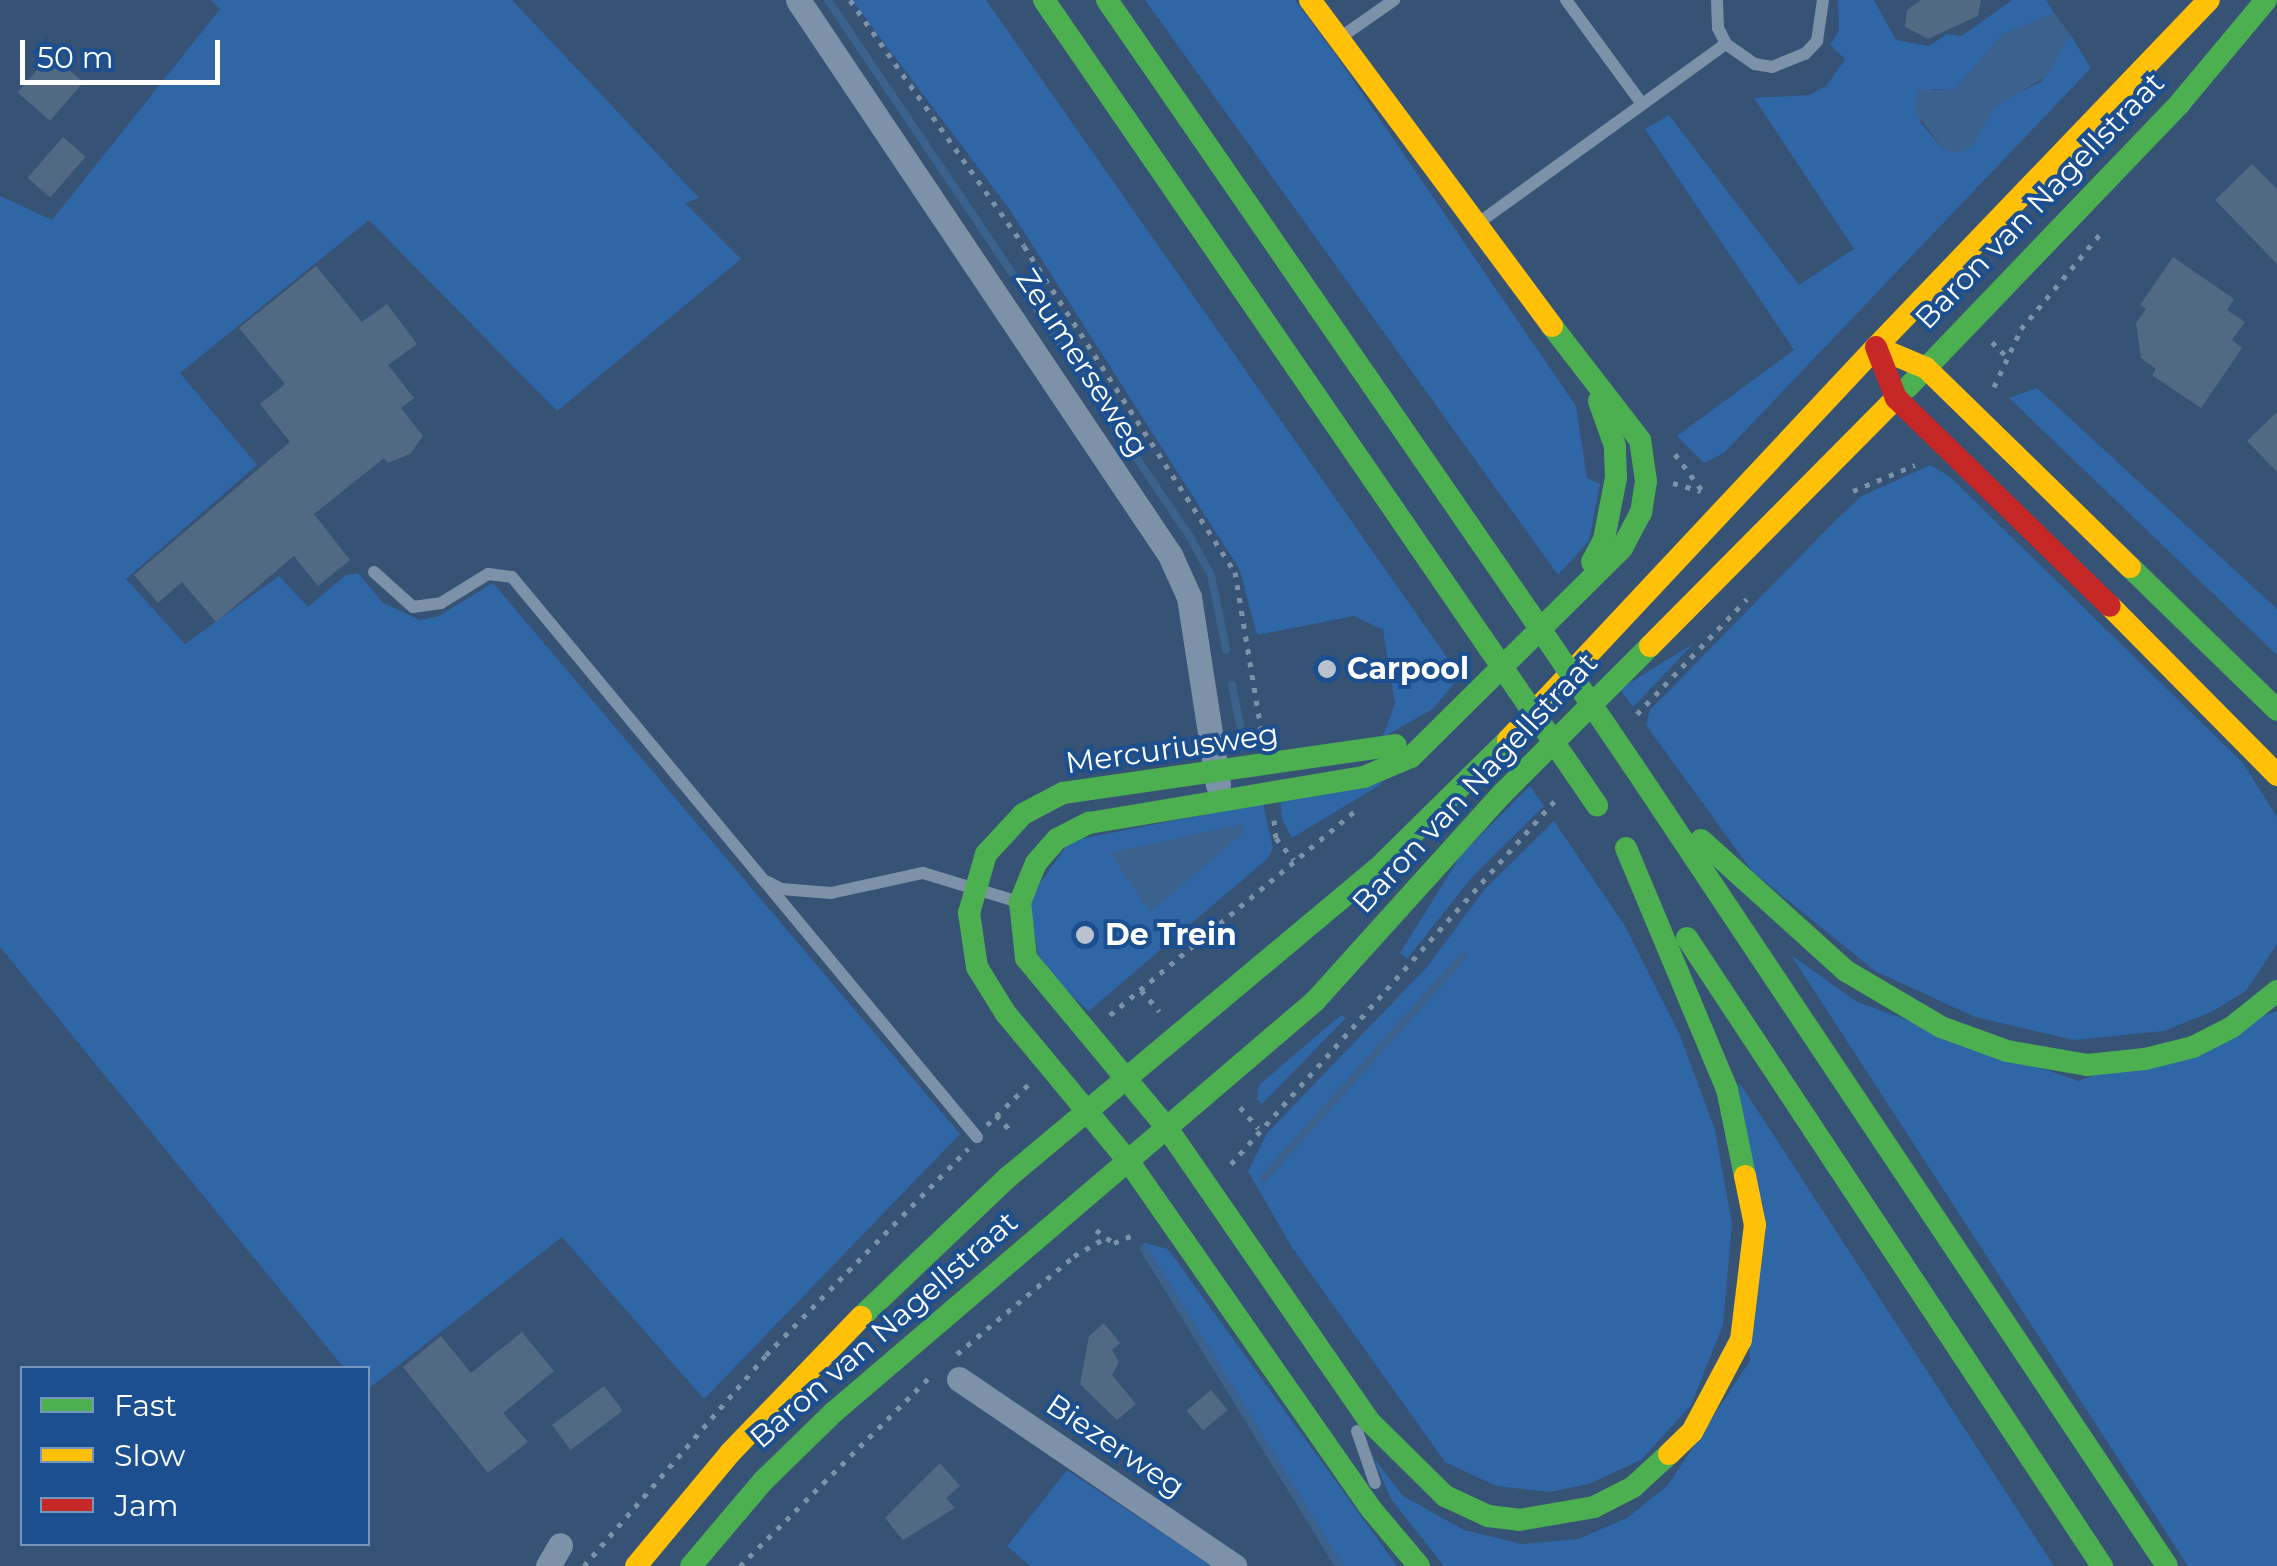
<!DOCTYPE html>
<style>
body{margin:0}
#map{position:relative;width:2277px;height:1566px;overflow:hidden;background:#365274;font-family:Montserrat,sans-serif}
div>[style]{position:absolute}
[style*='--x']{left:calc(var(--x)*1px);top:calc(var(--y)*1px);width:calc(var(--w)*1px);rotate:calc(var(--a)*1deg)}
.green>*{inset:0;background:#2f66a5}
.water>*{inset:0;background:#3b618d}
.stream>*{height:8px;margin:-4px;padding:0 4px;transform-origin:4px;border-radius:4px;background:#3b618d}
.building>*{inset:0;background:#526984;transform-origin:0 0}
.path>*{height:5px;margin-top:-2.5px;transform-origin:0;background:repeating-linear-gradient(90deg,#7d92a8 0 5px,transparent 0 13px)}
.lane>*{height:12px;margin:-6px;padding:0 6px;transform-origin:6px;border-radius:6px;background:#7d92a8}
.street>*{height:25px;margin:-12.5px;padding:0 12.5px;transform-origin:12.5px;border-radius:12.5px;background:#7d92a8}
.fast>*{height:22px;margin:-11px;padding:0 11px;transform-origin:11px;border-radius:11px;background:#4caf50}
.slow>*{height:22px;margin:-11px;padding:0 11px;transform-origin:11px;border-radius:11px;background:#ffc107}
.jam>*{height:22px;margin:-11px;padding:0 11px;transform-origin:11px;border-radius:11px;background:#c62828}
.fast-bridge>*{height:22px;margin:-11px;padding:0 11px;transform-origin:11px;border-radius:11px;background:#4caf50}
.dots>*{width:28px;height:28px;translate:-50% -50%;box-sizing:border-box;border:5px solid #1b4f8f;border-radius:50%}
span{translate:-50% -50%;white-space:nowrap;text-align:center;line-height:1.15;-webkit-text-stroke:8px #1b4f8f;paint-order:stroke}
.street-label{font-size:30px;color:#fff}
.poi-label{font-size:30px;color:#fff;font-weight:700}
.left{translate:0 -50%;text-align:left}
.legend{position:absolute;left:20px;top:1366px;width:350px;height:180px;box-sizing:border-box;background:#1b4f8f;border:2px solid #7695bc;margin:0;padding:12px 18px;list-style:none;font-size:30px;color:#fff}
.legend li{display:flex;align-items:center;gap:20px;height:50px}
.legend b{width:50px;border:2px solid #7695bc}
.scale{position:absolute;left:20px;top:40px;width:200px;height:45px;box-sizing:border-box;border:5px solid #fff;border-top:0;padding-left:12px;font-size:30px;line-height:35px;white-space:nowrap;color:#fff;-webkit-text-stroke:8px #1b4f8f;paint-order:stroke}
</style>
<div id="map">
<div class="green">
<div style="clip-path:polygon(211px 0,512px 0,699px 198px,685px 203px,741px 259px,557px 411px,369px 220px,180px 373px,257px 465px,126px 579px,185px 644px,279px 576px,308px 607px,346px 575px,358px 573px,383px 603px,420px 620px,439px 616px,493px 583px,960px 1134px,704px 1399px,562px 1237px,368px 1389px,368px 1368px,344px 1368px,0 947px,0 196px,52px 220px,220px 9px)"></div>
<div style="clip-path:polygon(852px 0,986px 0,1460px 676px,1433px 709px,1382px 738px,1395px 704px,1383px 630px,1354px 616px,1257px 635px,1240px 570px,1010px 210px)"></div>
<div style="clip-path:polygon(1145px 0,1295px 0,1340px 61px,1576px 406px,1587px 478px,1600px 484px,1589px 541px,1558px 575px)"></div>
<div style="clip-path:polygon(1838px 0,1874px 0,1896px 40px,1929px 46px,1947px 34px,1962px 36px,2012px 0,2046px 0,2054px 13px,2002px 35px,1955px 90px,1932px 89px,1920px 122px,1943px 149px,2007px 98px,2041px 82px,2070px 34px,2091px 68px,1724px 453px,1704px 463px,1677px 436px,1794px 350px,1645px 129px,1669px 115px,1799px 285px,1854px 249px,1754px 98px,1810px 95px,1827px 85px,1845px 59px,1830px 45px,1839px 30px)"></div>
<div style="clip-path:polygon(2037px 388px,2277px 609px,2277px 655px,2009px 398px)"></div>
<div style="clip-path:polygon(1930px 465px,1949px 476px,2243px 763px,2277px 817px,2277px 944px,2246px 991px,2211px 1012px,2164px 1031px,2074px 1040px,1975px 1017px,1875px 971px,1752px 871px,1646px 725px,1650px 710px,1836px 520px,1862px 496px)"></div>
<div style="clip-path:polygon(1694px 643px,1633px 707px,1620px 689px)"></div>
<div style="clip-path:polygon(1385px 782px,1292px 838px,1282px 819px,1280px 798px)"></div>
<div style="clip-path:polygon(1530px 786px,1544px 806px,1472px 877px,1407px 959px,1400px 953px,1461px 855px)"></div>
<div style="clip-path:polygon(1263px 803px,1273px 848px,1268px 858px,1089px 1011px,1040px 968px,1029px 899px,1070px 841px)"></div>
<div style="clip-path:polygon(1554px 821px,1625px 926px,1679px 1033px,1715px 1130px,1732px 1224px,1723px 1325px,1691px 1405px,1641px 1460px,1589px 1484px,1549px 1492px,1496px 1486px,1445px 1462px,1291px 1246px,1248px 1171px,1267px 1133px,1426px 968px,1485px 889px)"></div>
<div style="clip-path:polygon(1791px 955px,1857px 1002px,2078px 1081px,2277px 1011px,2277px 1566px,2188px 1566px)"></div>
<div style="clip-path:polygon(1341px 1015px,1346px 1018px,1262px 1104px,1257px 1100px,1259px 1085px)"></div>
<div style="clip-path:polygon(1739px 1082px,2054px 1566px,1444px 1566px,1391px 1499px,1374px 1459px,1403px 1496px,1464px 1530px,1522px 1544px,1578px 1539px,1627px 1518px,1668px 1485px,1750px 1361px)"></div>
<div style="clip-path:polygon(1142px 1242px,1168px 1249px,1397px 1566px,1337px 1566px)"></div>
<div style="clip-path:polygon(1067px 1470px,1212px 1566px,1030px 1566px,1007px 1546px)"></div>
</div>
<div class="water">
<div style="clip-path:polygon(2054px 13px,2070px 34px,2048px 75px,1995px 107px,1972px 146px,1957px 153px,1943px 149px,1915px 111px,1918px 90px,1955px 90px,2002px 35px)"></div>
<div style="clip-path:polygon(1242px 824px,1244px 833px,1150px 912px,1110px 853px)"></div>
</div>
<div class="stream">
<div style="--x:828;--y:0;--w:648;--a:56.02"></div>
<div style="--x:1190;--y:537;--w:43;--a:61.1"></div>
<div style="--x:1211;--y:575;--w:76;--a:78.5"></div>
<div style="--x:1232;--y:685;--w:41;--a:78.7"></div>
<div style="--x:1264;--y:1178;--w:297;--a:-48.1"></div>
<div style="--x:1144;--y:1249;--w:372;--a:58.4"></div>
</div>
<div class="building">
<div style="clip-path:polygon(1921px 0,1981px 0,1978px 16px,1928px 39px,1905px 27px,1907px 10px)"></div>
<div style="left:51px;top:54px;width:43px;height:51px;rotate:41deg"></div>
<div style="left:63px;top:137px;width:30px;height:54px;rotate:41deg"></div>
<div style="clip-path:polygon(2252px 164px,2277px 189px,2277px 264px,2215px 200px)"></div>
<div style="clip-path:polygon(2173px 257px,2234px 299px,2227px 310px,2245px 322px,2232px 340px,2242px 348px,2201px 408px,2152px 375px,2156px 369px,2141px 358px,2136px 323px,2146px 309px,2140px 305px)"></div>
<div style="clip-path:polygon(316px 266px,362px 322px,387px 304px,417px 344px,388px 365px,414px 398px,401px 408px,423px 436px,410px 454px,388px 463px,384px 458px,314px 514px,350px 560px,318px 586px,294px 556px,216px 622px,182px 582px,158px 603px,134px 575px,290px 442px,260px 404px,285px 384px,239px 328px)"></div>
<div style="clip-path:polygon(2277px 412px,2277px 472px,2247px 441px)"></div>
<div style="clip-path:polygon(1104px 1323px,1120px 1343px,1112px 1350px,1119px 1362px,1112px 1375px,1136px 1404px,1117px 1420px,1080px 1384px,1089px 1336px)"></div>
<div style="clip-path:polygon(522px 1332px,554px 1371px,503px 1413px,528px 1442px,488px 1473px,403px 1367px,441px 1336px,471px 1373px)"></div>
<div style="left:604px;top:1386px;width:31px;height:65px;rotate:53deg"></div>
<div style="left:1211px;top:1390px;width:26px;height:32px;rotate:50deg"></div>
<div style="clip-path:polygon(940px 1463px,960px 1486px,946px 1498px,955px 1508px,903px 1540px,885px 1518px)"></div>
</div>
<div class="path">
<div style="--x:850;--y:0;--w:301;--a:54.7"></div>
<div style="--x:1024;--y:246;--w:388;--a:57.1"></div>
<div style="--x:1235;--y:572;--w:165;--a:80.6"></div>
<div style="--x:1992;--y:342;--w:23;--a:45"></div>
<div style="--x:1994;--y:387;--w:64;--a:-65"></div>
<div style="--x:2021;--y:329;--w:125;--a:-50.2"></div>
<div style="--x:1675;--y:454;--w:44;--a:53.4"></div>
<div style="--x:1673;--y:483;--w:29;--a:16"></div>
<div style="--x:1853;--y:491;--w:67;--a:-22.8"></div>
<div style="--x:1637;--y:714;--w:159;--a:-46.3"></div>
<div style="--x:1274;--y:820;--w:18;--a:84"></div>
<div style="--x:1276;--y:838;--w:28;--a:51"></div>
<div style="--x:1141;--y:990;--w:28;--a:49"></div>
<div style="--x:1110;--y:1015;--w:319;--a:-39.8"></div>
<div style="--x:1240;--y:1107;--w:28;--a:49"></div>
<div style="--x:996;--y:1115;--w:22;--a:47"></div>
<div style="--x:987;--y:1125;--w:59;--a:-44.3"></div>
<div style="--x:1231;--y:1164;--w:486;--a:-48.3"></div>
<div style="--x:1096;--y:1230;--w:22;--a:36"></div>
<div style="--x:1114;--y:1243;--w:26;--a:-23"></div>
<div style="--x:957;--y:1354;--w:153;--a:-39.9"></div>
<div style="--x:1074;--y:1256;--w:34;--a:-30"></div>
<div style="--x:584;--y:1566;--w:279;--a:-49.2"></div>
<div style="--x:766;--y:1355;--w:289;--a:-45.6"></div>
<div style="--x:740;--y:1566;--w:272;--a:-44.9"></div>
</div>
<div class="lane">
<div style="--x:1566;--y:0;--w:129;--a:53.8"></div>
<div style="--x:1717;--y:0;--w:28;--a:88"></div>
<div style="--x:1718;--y:28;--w:18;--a:63"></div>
<div style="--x:1726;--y:44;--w:35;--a:35"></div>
<div style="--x:1755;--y:64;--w:17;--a:10"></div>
<div style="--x:1772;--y:67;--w:35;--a:-22"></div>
<div style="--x:1805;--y:54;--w:18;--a:-47"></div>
<div style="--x:1817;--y:41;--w:41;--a:-81.7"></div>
<div style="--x:1341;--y:37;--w:65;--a:-34.9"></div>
<div style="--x:1477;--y:224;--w:307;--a:-35.9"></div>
<div style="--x:374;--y:572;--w:52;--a:41.9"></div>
<div style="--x:413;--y:607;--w:28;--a:-8"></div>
<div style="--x:441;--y:603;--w:55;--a:-31.7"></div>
<div style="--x:488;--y:574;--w:24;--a:7"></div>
<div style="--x:512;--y:577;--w:728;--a:50.3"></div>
<div style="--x:768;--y:882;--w:15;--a:28"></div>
<div style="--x:781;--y:889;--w:50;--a:4.6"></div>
<div style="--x:831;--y:893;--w:94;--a:-12.3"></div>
<div style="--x:923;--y:873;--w:100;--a:16.8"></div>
<div style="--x:1357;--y:1431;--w:55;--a:70.9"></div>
</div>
<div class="street">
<div style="--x:798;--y:0;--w:668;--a:56.17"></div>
<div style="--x:1170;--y:555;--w:46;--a:65.7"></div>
<div style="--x:1189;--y:597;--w:190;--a:81.2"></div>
<div style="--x:959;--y:1379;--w:333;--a:34.2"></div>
<div style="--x:548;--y:1566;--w:24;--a:-60"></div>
</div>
<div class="fast">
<div style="--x:1044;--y:0;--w:786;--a:55.52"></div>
<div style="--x:1107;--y:0;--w:742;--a:55.43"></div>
<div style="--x:1908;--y:387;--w:393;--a:-46.2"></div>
<div style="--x:2180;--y:103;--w:134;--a:-50.1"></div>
<div style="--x:1592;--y:562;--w:26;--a:-62"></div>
<div style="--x:1604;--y:539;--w:62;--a:-78.9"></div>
<div style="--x:1616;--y:478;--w:32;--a:-92"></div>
<div style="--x:1615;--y:446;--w:48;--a:-109.6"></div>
<div style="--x:2130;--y:567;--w:205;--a:44.2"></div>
<div style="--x:1634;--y:767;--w:960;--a:56.29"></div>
<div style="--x:1701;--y:840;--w:195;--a:42.1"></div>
<div style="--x:1846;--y:971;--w:110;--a:30.5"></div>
<div style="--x:1941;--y:1027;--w:70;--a:20"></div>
<div style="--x:2007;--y:1051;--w:81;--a:9.9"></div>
<div style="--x:2087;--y:1065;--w:58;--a:-5.9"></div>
<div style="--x:2145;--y:1059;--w:49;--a:-14"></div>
<div style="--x:2193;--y:1047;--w:44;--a:-27.1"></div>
<div style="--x:2232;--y:1027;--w:58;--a:-38.7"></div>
<div style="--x:1626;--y:848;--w:261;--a:67.3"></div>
<div style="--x:1727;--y:1089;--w:89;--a:78.3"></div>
<div style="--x:1687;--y:938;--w:753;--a:56.54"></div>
<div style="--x:1167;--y:1128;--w:221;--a:-129.7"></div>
<div style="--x:1026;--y:958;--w:56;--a:-96.1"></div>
<div style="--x:1020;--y:902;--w:42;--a:-67.7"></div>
<div style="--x:1036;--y:863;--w:32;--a:-49"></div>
<div style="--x:1057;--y:839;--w:36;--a:-27"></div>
<div style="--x:1089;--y:823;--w:279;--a:-9.5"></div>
<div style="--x:1364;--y:777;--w:51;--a:-23.1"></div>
<div style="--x:1411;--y:757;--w:297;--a:-44.7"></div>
<div style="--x:1622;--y:548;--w:40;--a:-62"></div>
<div style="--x:1641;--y:513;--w:32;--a:-81"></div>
<div style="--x:1646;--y:481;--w:41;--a:-98.3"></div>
<div style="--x:1640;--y:440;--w:144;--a:-127.7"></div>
<div style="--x:1167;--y:1128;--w:356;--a:55.4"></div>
<div style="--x:1369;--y:1421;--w:107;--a:44.6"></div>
<div style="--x:1445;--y:1496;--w:47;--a:24.9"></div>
<div style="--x:1488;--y:1516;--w:31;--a:7"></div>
<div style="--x:1519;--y:1520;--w:76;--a:-9.8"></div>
<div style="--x:1594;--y:1507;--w:44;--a:-27.1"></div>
<div style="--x:1633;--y:1487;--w:49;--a:-42.5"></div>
<div style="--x:1129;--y:1162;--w:192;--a:-129.7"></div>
<div style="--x:1006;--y:1014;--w:55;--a:-121.7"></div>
<div style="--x:977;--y:967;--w:55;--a:-98.4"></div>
<div style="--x:969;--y:913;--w:61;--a:-73.9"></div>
<div style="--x:986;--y:854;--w:54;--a:-47.2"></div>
<div style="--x:1023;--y:814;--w:45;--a:-27.7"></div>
<div style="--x:1063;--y:793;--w:336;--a:-8.2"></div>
<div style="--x:1129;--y:1162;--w:424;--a:55.1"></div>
<div style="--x:1372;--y:1510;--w:73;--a:50"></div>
<div style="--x:861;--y:1317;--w:202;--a:-43.6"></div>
<div style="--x:1007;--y:1178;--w:483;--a:-39.9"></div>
<div style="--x:1378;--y:868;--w:182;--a:-44.6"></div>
<div style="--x:691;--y:1566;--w:111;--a:-49.7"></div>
<div style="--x:763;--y:1481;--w:99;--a:-44.2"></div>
<div style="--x:834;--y:1412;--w:633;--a:-40.51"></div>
<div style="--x:1315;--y:1001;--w:280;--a:-47.9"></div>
<div style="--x:1503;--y:793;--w:208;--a:-45"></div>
</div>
<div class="slow">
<div style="--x:1310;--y:0;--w:406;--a:53.4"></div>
<div style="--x:1876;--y:347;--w:481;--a:-46.2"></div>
<div style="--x:1876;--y:347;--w:54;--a:22.8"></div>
<div style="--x:1926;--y:368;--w:285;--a:44.3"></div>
<div style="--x:2110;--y:606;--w:238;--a:45.3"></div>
<div style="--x:1650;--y:646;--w:349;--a:-45.2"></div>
<div style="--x:1508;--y:740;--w:538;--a:-46.88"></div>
<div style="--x:1669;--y:1454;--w:32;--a:-44"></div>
<div style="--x:1692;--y:1432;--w:104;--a:-62"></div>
<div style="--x:1741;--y:1340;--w:116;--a:-83.1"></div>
<div style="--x:1755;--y:1225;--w:50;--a:-101.5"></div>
<div style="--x:636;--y:1566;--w:147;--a:-50.2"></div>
<div style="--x:730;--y:1453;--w:189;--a:-46.1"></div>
</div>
<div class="jam">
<div style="--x:1876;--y:347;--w:55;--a:68.6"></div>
<div style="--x:1896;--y:398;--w:298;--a:44.2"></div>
</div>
<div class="fast-bridge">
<div style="--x:1528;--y:611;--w:189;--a:55.8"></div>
<div style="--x:1489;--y:648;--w:191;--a:55.5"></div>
</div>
<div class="dots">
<div style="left:1327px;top:669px;background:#b9c2ce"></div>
<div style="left:1085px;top:935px;background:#b9c2ce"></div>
</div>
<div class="street-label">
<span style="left:2040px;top:201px;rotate:-46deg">Baron van Nagellstraat</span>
<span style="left:1082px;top:363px;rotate:57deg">Zeumerseweg</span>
<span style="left:1172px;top:749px;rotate:-8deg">Mercuriusweg</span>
<span style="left:1475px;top:783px;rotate:-47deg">Baron van Nagellstraat</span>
<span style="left:884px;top:1330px;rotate:-41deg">Baron van Nagellstraat</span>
<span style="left:1115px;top:1446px;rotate:34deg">Biezerweg</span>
</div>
<div class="poi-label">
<span class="left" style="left:1347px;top:669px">Carpool</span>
<span class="left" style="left:1105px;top:935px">De Trein</span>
</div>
<ul class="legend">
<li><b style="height:12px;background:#4caf50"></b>Fast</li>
<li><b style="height:12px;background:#ffc107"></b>Slow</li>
<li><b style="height:12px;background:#c62828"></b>Jam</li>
</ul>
<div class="scale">50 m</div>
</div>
